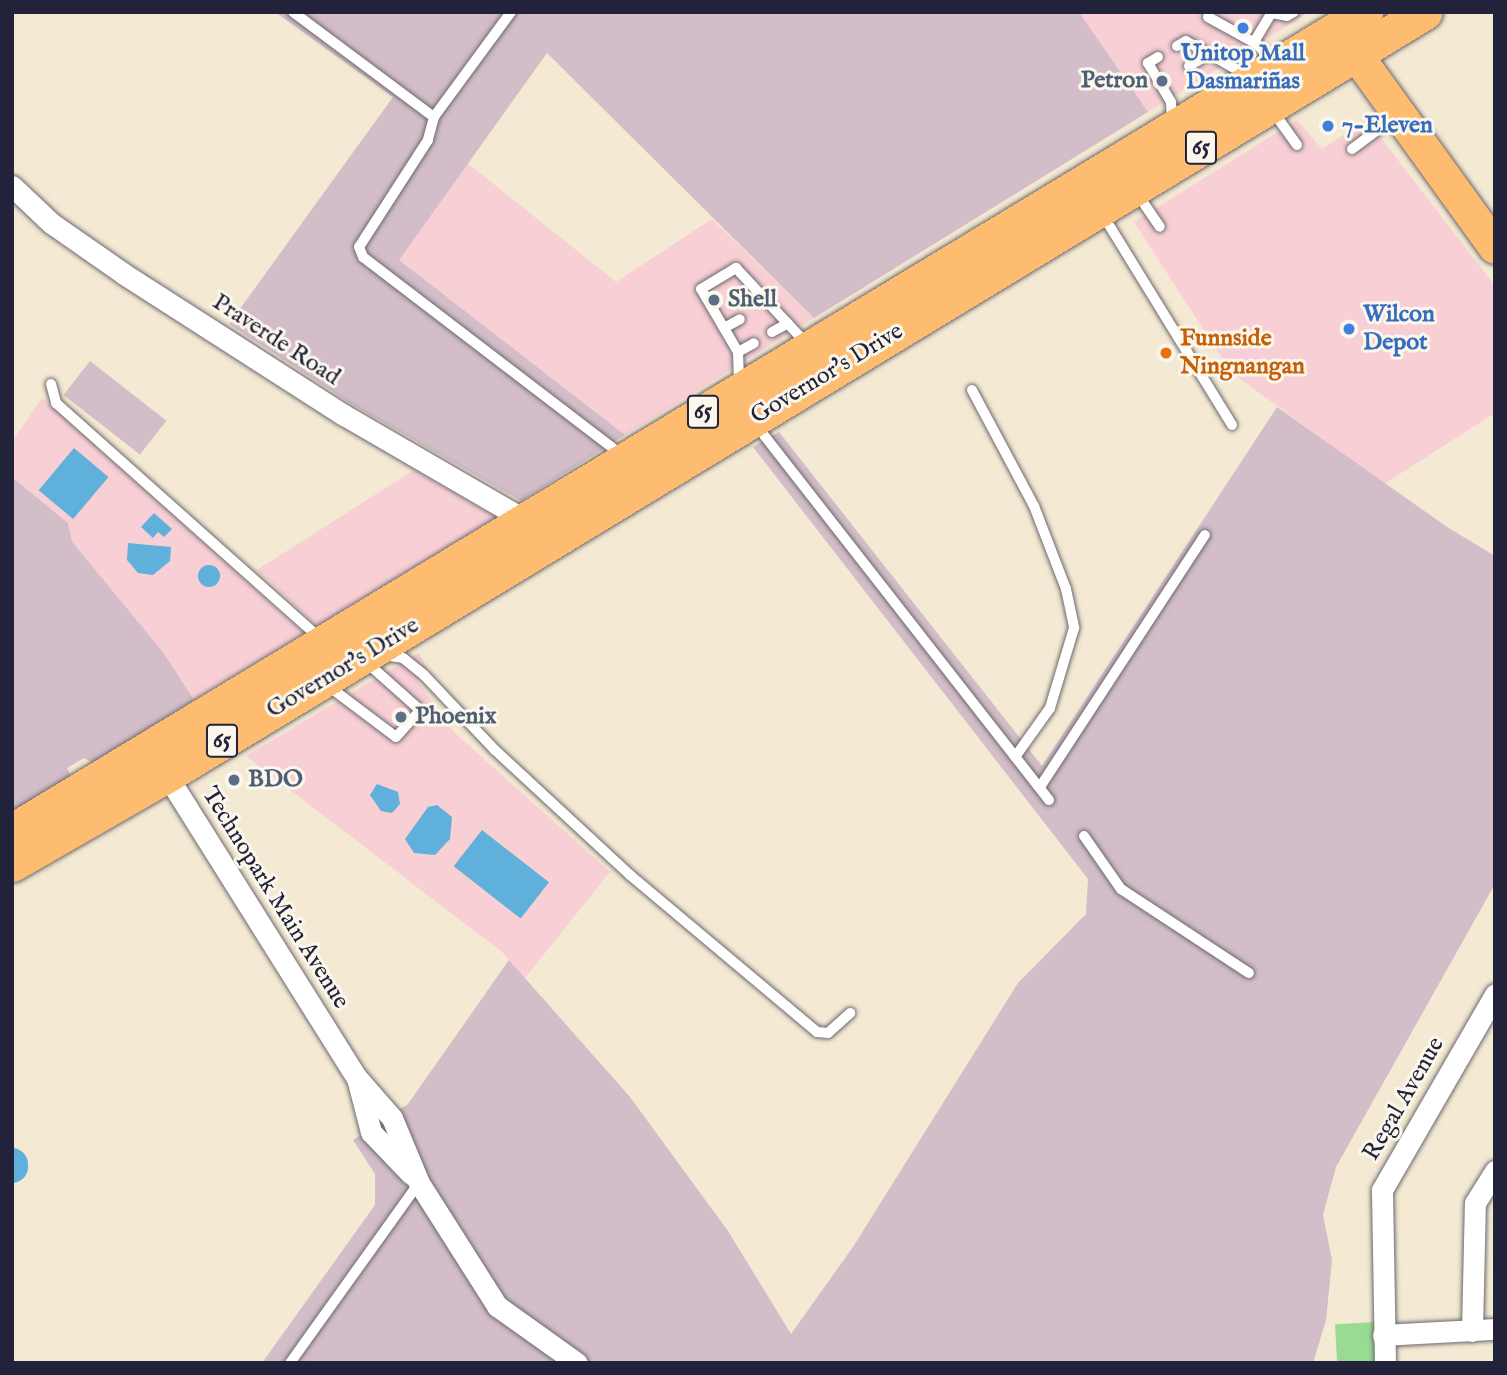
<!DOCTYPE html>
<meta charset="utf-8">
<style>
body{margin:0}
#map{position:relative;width:1507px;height:1375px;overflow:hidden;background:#f4e9d2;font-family:"IM FELL English",serif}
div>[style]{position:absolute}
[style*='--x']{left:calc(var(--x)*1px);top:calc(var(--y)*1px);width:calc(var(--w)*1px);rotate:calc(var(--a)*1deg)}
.built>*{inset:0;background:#f7cfd4}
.industrial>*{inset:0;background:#d2bdc8;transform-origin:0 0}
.green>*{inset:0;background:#99db92;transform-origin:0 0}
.water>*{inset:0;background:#5fb0da;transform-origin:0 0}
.round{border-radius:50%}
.river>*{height:32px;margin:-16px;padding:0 16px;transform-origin:16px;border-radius:16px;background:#5fb0da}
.roads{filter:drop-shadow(0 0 2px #6c6870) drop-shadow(0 0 2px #6c6870)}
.service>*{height:10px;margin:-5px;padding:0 5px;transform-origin:5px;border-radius:5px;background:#fff}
.minor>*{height:21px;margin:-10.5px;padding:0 10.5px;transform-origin:10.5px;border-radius:10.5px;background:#fff}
.primary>*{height:33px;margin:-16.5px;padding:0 16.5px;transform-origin:16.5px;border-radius:16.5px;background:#fdbc70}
.trunk>*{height:35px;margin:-17.5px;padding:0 17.5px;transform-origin:17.5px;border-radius:17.5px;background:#fdbc70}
.dots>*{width:19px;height:19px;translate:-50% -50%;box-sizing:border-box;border:4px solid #fbf7ec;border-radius:50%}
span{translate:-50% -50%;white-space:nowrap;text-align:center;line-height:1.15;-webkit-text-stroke:6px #fbf7ec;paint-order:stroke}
.shield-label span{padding:2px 5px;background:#fbf7ec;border:2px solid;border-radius:5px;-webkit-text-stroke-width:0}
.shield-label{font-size:23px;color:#22223b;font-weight:700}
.shop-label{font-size:24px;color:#366cbe;font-weight:700}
.left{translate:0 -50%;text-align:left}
.service-label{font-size:24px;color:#4e5e75;font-weight:700}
.right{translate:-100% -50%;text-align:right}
.food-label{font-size:24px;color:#c56008;font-weight:700}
.street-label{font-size:24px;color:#22223b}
.frame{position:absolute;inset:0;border:14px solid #22223b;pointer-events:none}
</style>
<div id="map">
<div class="built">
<div style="clip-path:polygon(1079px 12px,1309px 12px,1148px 112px)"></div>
<div style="clip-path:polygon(1297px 120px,1322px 149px,1367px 120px,1495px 286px,1495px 413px,1384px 484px,1231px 372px,1134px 222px)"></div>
<div style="clip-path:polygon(467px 163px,616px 282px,712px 219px,814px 318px,625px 435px,398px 260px)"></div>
<div style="clip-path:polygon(42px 398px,237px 573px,304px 633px,194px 700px,163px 652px,71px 542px,68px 523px,12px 477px,12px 442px)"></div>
<div style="clip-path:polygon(414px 470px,496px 517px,317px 626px,257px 570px)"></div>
<div style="clip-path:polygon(419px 653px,429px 672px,417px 680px,455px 733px,610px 872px,525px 978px,502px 952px,246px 756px)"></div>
</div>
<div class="industrial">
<div style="clip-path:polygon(275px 12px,1079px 12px,1148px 112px,814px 318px,547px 53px,399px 260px,625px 435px,521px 501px,353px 405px,229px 324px,393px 97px)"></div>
<div style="left:90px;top:361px;width:97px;height:43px;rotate:38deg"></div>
<div style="clip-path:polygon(1277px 407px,1447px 527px,1495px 556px,1495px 884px,1336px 1167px,1323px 1215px,1332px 1260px,1326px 1320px,1313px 1363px,262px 1363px,375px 1205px,375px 1174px,353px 1140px,408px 1104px,509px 960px,630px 1097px,728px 1231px,791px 1334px,853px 1247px,1018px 983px,1086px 914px,1088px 879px,753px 447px,779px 432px,1042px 766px)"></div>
<div style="clip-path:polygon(12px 477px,68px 523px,72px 542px,163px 652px,194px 700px,93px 763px,84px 758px,67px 768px,71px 776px,12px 812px)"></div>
</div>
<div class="green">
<div style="left:1376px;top:1322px;width:41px;height:41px;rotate:87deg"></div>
</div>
<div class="water">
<div style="left:74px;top:448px;width:45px;height:55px;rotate:40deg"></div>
<div style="clip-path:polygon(154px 513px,172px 529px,164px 537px,158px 532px,153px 538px,141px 527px)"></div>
<div style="clip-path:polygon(128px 543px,171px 547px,170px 561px,153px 575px,138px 573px,127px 560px)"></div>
<div class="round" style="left:198px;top:565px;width:22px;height:22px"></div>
<div style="clip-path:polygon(377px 784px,398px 792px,400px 804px,392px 813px,381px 811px,370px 795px)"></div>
<div style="clip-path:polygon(437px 805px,452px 817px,450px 839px,435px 855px,414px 853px,405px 839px,428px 807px)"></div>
<div style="left:482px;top:830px;width:85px;height:46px;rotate:38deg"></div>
</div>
<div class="river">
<div style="--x:12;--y:1164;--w:3;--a:90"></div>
</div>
<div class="roads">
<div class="service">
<div style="--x:293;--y:12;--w:176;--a:36.7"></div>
<div style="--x:511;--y:12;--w:130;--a:126.3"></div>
<div style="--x:434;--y:117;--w:24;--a:105"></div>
<div style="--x:428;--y:140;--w:127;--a:122.8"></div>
<div style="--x:359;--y:247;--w:11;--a:68"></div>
<div style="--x:363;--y:257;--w:316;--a:37.4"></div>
<div style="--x:614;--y:449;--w:9;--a:58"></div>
<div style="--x:1272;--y:13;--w:15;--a:11"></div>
<div style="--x:1287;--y:16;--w:8;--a:-30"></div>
<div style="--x:1208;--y:17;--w:56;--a:28.9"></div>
<div style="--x:1257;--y:44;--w:23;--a:49"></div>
<div style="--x:1254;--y:42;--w:35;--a:-59"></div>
<div style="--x:1177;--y:46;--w:10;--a:-29"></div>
<div style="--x:1186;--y:41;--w:71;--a:29.4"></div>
<div style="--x:1158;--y:57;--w:12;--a:149"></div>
<div style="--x:1148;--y:63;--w:45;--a:59.5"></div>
<div style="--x:1171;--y:102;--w:20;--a:87"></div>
<div style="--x:1189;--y:66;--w:23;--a:-31"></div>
<div style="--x:1272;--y:110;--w:43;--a:54.5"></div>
<div style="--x:1352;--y:149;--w:54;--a:-36.7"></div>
<div style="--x:1136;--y:192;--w:42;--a:55.6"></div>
<div style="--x:1101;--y:212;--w:250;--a:58.4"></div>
<div style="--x:724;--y:328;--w:18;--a:-29"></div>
<div style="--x:772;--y:332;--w:18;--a:-29"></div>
<div style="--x:738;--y:352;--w:18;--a:-29"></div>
<div style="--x:739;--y:381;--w:29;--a:-92"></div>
<div style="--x:738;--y:352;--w:73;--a:-120.4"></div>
<div style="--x:701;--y:289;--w:41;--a:-31"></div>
<div style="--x:736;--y:268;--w:103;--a:47"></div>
<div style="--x:51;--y:384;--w:20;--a:75"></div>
<div style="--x:56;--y:403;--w:352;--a:41.7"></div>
<div style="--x:972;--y:390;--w:132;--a:61.9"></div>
<div style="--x:1034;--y:506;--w:89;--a:68.9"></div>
<div style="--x:1066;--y:589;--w:40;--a:78"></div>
<div style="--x:1074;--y:628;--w:84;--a:106.7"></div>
<div style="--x:1050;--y:708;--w:60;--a:125.5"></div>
<div style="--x:756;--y:425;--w:476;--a:52"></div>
<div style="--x:382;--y:655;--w:21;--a:8"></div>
<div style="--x:403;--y:658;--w:27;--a:39"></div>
<div style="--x:424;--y:675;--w:103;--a:46.6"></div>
<div style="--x:495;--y:750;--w:184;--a:42.8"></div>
<div style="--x:630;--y:875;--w:244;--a:40"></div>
<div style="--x:817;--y:1032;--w:11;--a:5"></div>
<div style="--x:828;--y:1033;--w:30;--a:-42"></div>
<div style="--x:327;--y:685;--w:86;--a:37"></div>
<div style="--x:396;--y:737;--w:36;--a:-48"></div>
<div style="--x:420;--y:710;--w:74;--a:-138.3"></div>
<div style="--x:1040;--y:787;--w:301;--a:-56.8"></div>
<div style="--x:1084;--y:836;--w:65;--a:55.1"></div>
<div style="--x:1121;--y:889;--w:153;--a:33.3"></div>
<div style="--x:290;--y:1363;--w:221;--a:-54.4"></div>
</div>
<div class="minor">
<div style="--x:12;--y:186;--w:54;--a:43.5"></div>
<div style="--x:51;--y:223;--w:89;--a:34.9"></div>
<div style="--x:124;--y:274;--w:261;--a:32.7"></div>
<div style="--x:344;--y:415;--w:209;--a:30.1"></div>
<div style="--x:161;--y:766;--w:368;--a:57.9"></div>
<div style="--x:357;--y:1078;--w:53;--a:48.8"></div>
<div style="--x:392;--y:1118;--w:70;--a:67.4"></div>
<div style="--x:419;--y:1183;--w:146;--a:57.6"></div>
<div style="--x:497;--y:1306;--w:98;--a:35.5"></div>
<div style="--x:357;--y:1078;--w:56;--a:75.5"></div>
<div style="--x:371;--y:1132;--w:58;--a:46.4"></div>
<div style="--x:1472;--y:1331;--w:128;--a:-88.7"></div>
<div style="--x:1475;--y:1203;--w:38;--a:-58"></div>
<div style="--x:1383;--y:1335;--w:112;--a:-3.1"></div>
<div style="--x:1385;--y:1363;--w:173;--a:-91"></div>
<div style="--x:1382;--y:1190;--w:226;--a:-60"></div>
</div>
<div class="primary">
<div style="--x:1339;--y:31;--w:266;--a:54.2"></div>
</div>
<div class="trunk">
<div style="--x:12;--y:831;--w:1582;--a:-31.19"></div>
<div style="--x:12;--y:864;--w:179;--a:-29.9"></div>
<div style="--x:167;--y:775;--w:1471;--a:-31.24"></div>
</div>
</div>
<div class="dots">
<div style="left:1243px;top:28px;background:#3f7fe0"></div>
<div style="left:1162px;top:81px;background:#5c6f8a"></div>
<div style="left:1328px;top:126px;background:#3f7fe0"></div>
<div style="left:714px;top:300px;background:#5c6f8a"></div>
<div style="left:1349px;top:329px;background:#3f7fe0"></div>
<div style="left:1166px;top:353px;background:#e8710a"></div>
<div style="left:401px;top:717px;background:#5c6f8a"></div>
<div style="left:234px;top:780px;background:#5c6f8a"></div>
</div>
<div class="shield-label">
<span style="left:1201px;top:148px">65</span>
<span style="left:703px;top:412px">65</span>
<span style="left:222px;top:741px">65</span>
</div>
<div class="shop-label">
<span style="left:1243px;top:68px">Unitop Mall<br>Dasmariñas</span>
<span class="left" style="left:1342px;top:126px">7-Eleven</span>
<span class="left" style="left:1363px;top:329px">Wilcon<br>Depot</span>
</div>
<div class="service-label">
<span class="right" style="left:1148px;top:81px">Petron</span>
<span class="left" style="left:728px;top:300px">Shell</span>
<span class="left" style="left:415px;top:717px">Phoenix</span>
<span class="left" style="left:248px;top:780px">BDO</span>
</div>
<div class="food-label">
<span class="left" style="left:1180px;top:353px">Funnside<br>Ningnangan</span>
</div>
<div class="street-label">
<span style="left:276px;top:340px;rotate:33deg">Praverde Road</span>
<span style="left:827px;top:374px;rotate:-31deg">Governor's Drive</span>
<span style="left:343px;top:668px;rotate:-31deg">Governor's Drive</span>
<span style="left:275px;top:898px;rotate:58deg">Technopark Main Avenue</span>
<span style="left:1404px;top:1099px;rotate:-60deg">Regal Avenue</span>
</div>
<div class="frame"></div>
</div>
